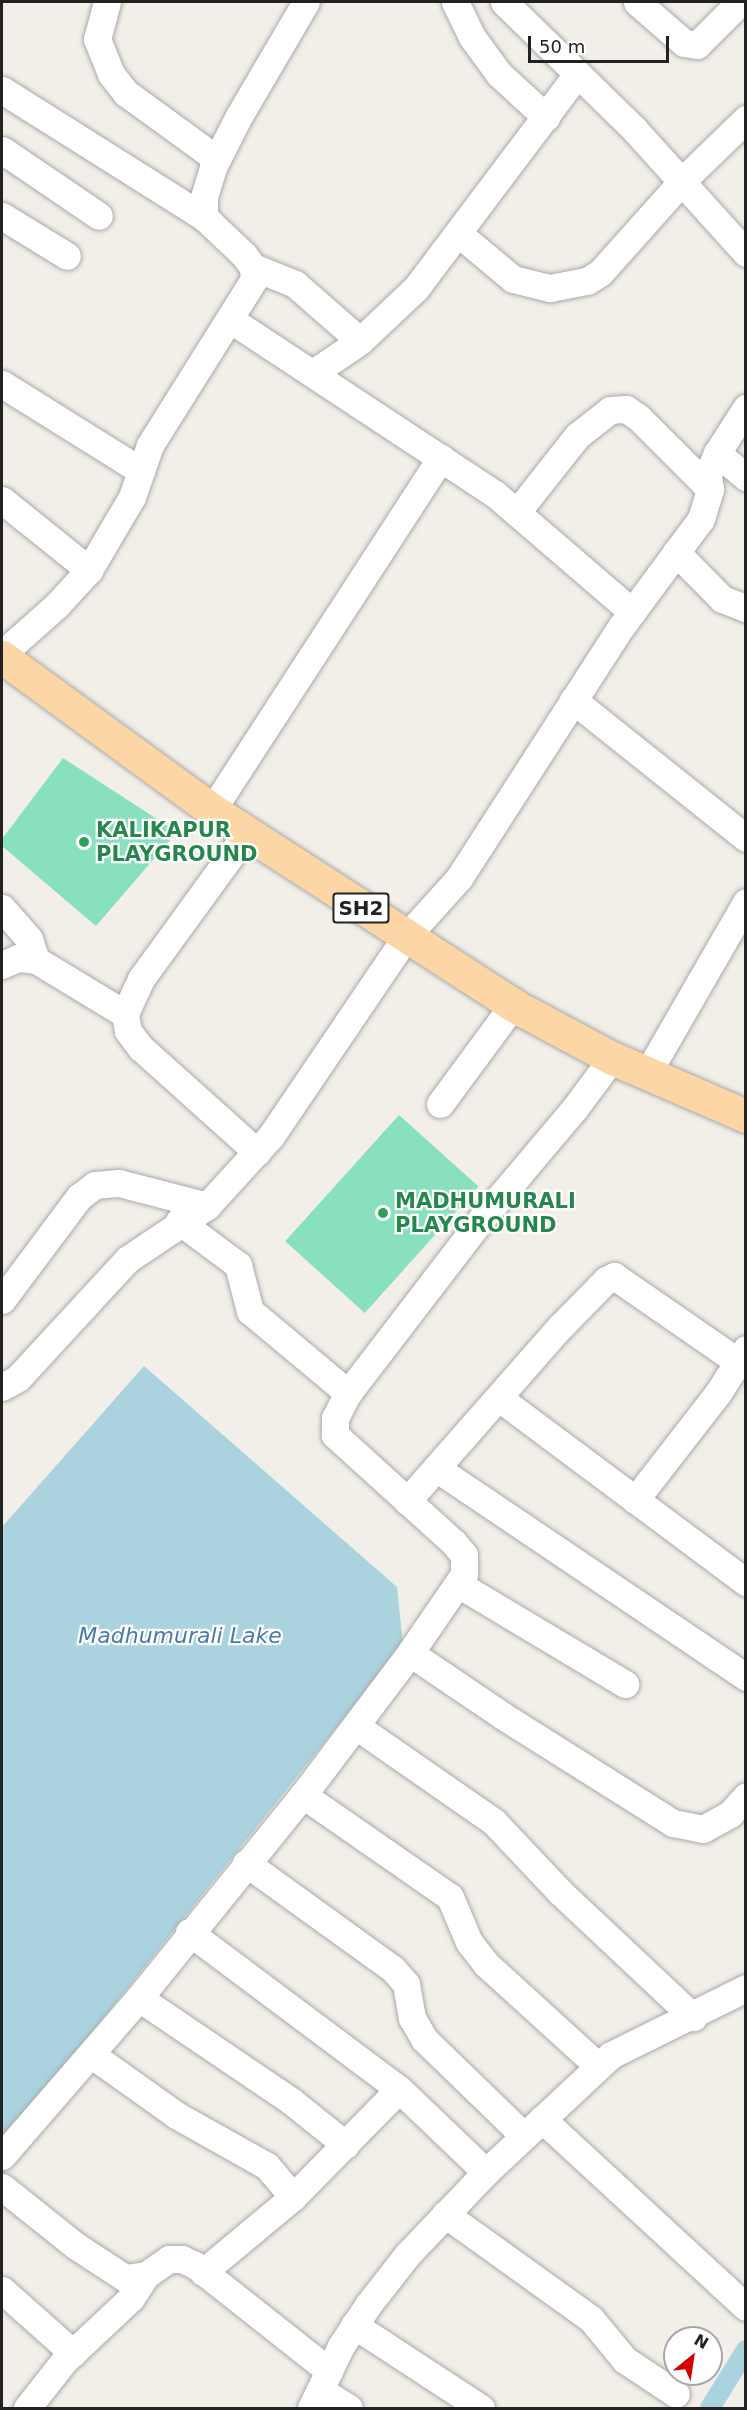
<!DOCTYPE html>
<style>
body{margin:0}
#map{position:relative;width:747px;height:2410px;overflow:hidden;background:#f2efe9;font-family:"DejaVu Sans",sans-serif}
div>[style]{position:absolute}
[style*='--x']{left:calc(var(--x)*1px);top:calc(var(--y)*1px);width:calc(var(--w)*1px);rotate:calc(var(--a)*1deg)}
.pitch>*{inset:0;background:#88e0be;transform-origin:0 0}
.water>*{inset:0;background:#aad3df}
.canal>*{height:20px;margin:-10px;padding:0 10px;transform-origin:10px;border-radius:10px;background:#aad3df}
.roads{filter:drop-shadow(0 0 2px #a9a9a9) drop-shadow(0 0 2px #a9a9a9)}
.minor>*{height:27px;margin:-13.5px;padding:0 13.5px;transform-origin:13.5px;border-radius:13.5px;background:#fff}
.major>*{height:33px;margin:-16.5px;padding:0 16.5px;transform-origin:16.5px;border-radius:16.5px;background:#fcd6a4}
.dots>*{width:16px;height:16px;translate:-50% -50%;box-sizing:border-box;border:3px solid #fff;border-radius:50%}
span{translate:-50% -50%;white-space:nowrap;text-align:center;line-height:1.15;-webkit-text-stroke:4.5px #fff;paint-order:stroke}
.shield-label span{padding:2px 4px;background:#fff;border:2px solid;border-radius:4px;-webkit-text-stroke-width:0}
.shield-label{font-size:20px;color:#222;font-weight:700}
.leisure-label{font-size:21px;color:#27864d;font-weight:700}
.left{translate:0 -50%;text-align:left}
.water-label{font-size:22px;color:#4a7aab;font-style:italic}
.frame{position:absolute;inset:0;border:3px solid #222;pointer-events:none}
.north{position:absolute;left:663px;top:2326px;width:60px;height:60px;box-sizing:border-box;background:#fff;border:2px solid #a7a7a7;border-radius:50%;rotate:30deg;font-size:16px;font-weight:700;line-height:24px;text-align:center;color:#222}
.north::after{content:'';display:block;margin:auto;width:21px;height:27px;background:#d40000;clip-path:polygon(50% 0,100% 100%,50% 72%,0 100%)}
.scale{position:absolute;left:528px;top:36px;width:141px;height:27px;box-sizing:border-box;border:3px solid #222;border-top:0;padding-left:8px;font-size:18px;line-height:21px;white-space:nowrap;color:#222;-webkit-text-stroke:4px #fff;paint-order:stroke}
</style>
<div id="map">
<div class="pitch">
<div style="clip-path:polygon(63px 758px,177px 832px,96px 926px,2px 846px,2px 839px)"></div>
<div style="left:399px;top:1115px;width:107px;height:170px;rotate:42deg"></div>
</div>
<div class="water">
<div style="clip-path:polygon(144px 1366px,397px 1587px,403px 1644px,2px 2145px,2px 1527px)"></div>
</div>
<div class="canal">
<div style="--x:710;--y:2408;--w:68;--a:-58.2"></div>
</div>
<div class="roads">
<div class="minor">
<div style="--x:107;--y:2;--w:38;--a:105"></div>
<div style="--x:97;--y:39;--w:38;--a:68"></div>
<div style="--x:111;--y:74;--w:24;--a:52"></div>
<div style="--x:126;--y:93;--w:112;--a:36"></div>
<div style="--x:455;--y:2;--w:39;--a:64"></div>
<div style="--x:472;--y:37;--w:46;--a:53.9"></div>
<div style="--x:499;--y:74;--w:64;--a:42.5"></div>
<div style="--x:504;--y:2;--w:182;--a:44.3"></div>
<div style="--x:634;--y:129;--w:167;--a:47.9"></div>
<div style="--x:637;--y:2;--w:62;--a:41.1"></div>
<div style="--x:684;--y:43;--w:13;--a:9"></div>
<div style="--x:697;--y:45;--w:61;--a:-45"></div>
<div style="--x:2;--y:90;--w:239;--a:32.2"></div>
<div style="--x:2;--y:150;--w:117;--a:34.2"></div>
<div style="--x:2;--y:216;--w:76;--a:31.6"></div>
<div style="--x:459;--y:234;--w:70;--a:39.8"></div>
<div style="--x:513;--y:279;--w:38;--a:14"></div>
<div style="--x:550;--y:288;--w:38;--a:-11"></div>
<div style="--x:587;--y:281;--w:15;--a:-32"></div>
<div style="--x:600;--y:273;--w:122;--a:-48.3"></div>
<div style="--x:681;--y:182;--w:91;--a:-44.1"></div>
<div style="--x:253;--y:267;--w:45;--a:22"></div>
<div style="--x:295;--y:284;--w:86;--a:41.2"></div>
<div style="--x:231;--y:320;--w:316;--a:33.4"></div>
<div style="--x:495;--y:494;--w:181;--a:40.7"></div>
<div style="--x:313;--y:373;--w:57;--a:-34.2"></div>
<div style="--x:360;--y:341;--w:77;--a:-43.4"></div>
<div style="--x:416;--y:288;--w:268;--a:-53"></div>
<div style="--x:2;--y:384;--w:164;--a:32"></div>
<div style="--x:717;--y:453;--w:38;--a:40"></div>
<div style="--x:2;--y:500;--w:112;--a:38.8"></div>
<div style="--x:517;--y:512;--w:97;--a:-51.7"></div>
<div style="--x:577;--y:436;--w:42;--a:-38.2"></div>
<div style="--x:610;--y:410;--w:16;--a:-4"></div>
<div style="--x:626;--y:409;--w:14;--a:34"></div>
<div style="--x:638;--y:417;--w:102;--a:45"></div>
<div style="--x:676;--y:552;--w:66;--a:45.6"></div>
<div style="--x:722;--y:599;--w:26;--a:21"></div>
<div style="--x:2;--y:654;--w:74;--a:-41.7"></div>
<div style="--x:57;--y:605;--w:47;--a:-47.6"></div>
<div style="--x:89;--y:570;--w:85;--a:-59.5"></div>
<div style="--x:132;--y:497;--w:55;--a:-70.9"></div>
<div style="--x:150;--y:445;--w:196;--a:-57.9"></div>
<div style="--x:254;--y:279;--w:12;--a:-95"></div>
<div style="--x:253;--y:267;--w:15;--a:-127"></div>
<div style="--x:244;--y:255;--w:55;--a:-136.5"></div>
<div style="--x:204;--y:217;--w:20;--a:-90"></div>
<div style="--x:204;--y:197;--w:31;--a:-73"></div>
<div style="--x:213;--y:167;--w:57;--a:-63"></div>
<div style="--x:239;--y:116;--w:132;--a:-59.6"></div>
<div style="--x:573;--y:700;--w:221;--a:38.6"></div>
<div style="--x:212;--y:810;--w:420;--a:-57"></div>
<div style="--x:247;--y:833;--w:180;--a:126"></div>
<div style="--x:141;--y:979;--w:38;--a:115"></div>
<div style="--x:125;--y:1014;--w:17;--a:80"></div>
<div style="--x:128;--y:1031;--w:21;--a:53"></div>
<div style="--x:141;--y:1048;--w:156;--a:41.9"></div>
<div style="--x:2;--y:908;--w:41;--a:48.9"></div>
<div style="--x:29;--y:939;--w:22;--a:72"></div>
<div style="--x:2;--y:965;--w:17;--a:-24"></div>
<div style="--x:18;--y:958;--w:18;--a:6"></div>
<div style="--x:36;--y:960;--w:104;--a:31.2"></div>
<div style="--x:648;--y:1072;--w:196;--a:-60"></div>
<div style="--x:440;--y:1104;--w:123;--a:-53.6"></div>
<div style="--x:179;--y:1221;--w:74;--a:36.7"></div>
<div style="--x:238;--y:1265;--w:48;--a:75.4"></div>
<div style="--x:250;--y:1311;--w:128;--a:39.9"></div>
<div style="--x:2;--y:1300;--w:129;--a:-53.2"></div>
<div style="--x:79;--y:1197;--w:20;--a:-37"></div>
<div style="--x:95;--y:1185;--w:24;--a:-5"></div>
<div style="--x:119;--y:1183;--w:91;--a:14.6"></div>
<div style="--x:207;--y:1206;--w:95;--a:-47.6"></div>
<div style="--x:271;--y:1136;--w:239;--a:-55.9"></div>
<div style="--x:405;--y:938;--w:81;--a:-48"></div>
<div style="--x:459;--y:878;--w:299;--a:-57.2"></div>
<div style="--x:621;--y:627;--w:134;--a:-53.5"></div>
<div style="--x:701;--y:519;--w:31;--a:-73"></div>
<div style="--x:710;--y:489;--w:15;--a:-98"></div>
<div style="--x:708;--y:474;--w:23;--a:-67"></div>
<div style="--x:717;--y:453;--w:54;--a:-57.2"></div>
<div style="--x:2;--y:1387;--w:18;--a:-29"></div>
<div style="--x:18;--y:1378;--w:162;--a:-47.3"></div>
<div style="--x:128;--y:1259;--w:95;--a:-33.9"></div>
<div style="--x:499;--y:1398;--w:308;--a:36.7"></div>
<div style="--x:436;--y:1468;--w:374;--a:34"></div>
<div style="--x:635;--y:1500;--w:135;--a:-52.2"></div>
<div style="--x:718;--y:1393;--w:52;--a:-57.5"></div>
<div style="--x:407;--y:1501;--w:232;--a:-48.7"></div>
<div style="--x:560;--y:1327;--w:66;--a:-45.6"></div>
<div style="--x:606;--y:1280;--w:9;--a:-27"></div>
<div style="--x:614;--y:1276;--w:151;--a:34.7"></div>
<div style="--x:458;--y:1584;--w:195;--a:30.9"></div>
<div style="--x:410;--y:1653;--w:112;--a:34.1"></div>
<div style="--x:503;--y:1716;--w:201;--a:32.2"></div>
<div style="--x:673;--y:1823;--w:31;--a:11"></div>
<div style="--x:703;--y:1829;--w:31;--a:-29"></div>
<div style="--x:730;--y:1814;--w:24;--a:-48"></div>
<div style="--x:356;--y:1726;--w:168;--a:34.8"></div>
<div style="--x:494;--y:1822;--w:96;--a:46.7"></div>
<div style="--x:560;--y:1892;--w:183;--a:43.2"></div>
<div style="--x:303;--y:1795;--w:179;--a:34.8"></div>
<div style="--x:450;--y:1897;--w:49;--a:67.1"></div>
<div style="--x:469;--y:1942;--w:28;--a:52"></div>
<div style="--x:486;--y:1964;--w:151;--a:42.3"></div>
<div style="--x:246;--y:1863;--w:181;--a:35.8"></div>
<div style="--x:393;--y:1969;--w:20;--a:49"></div>
<div style="--x:406;--y:1984;--w:35;--a:80"></div>
<div style="--x:412;--y:2018;--w:24;--a:60"></div>
<div style="--x:424;--y:2039;--w:139;--a:44.1"></div>
<div style="--x:189;--y:1932;--w:262;--a:36.8"></div>
<div style="--x:399;--y:2089;--w:120;--a:43.7"></div>
<div style="--x:139;--y:1998;--w:184;--a:34.1"></div>
<div style="--x:291;--y:2101;--w:70;--a:38.7"></div>
<div style="--x:92;--y:2055;--w:103;--a:35.5"></div>
<div style="--x:176;--y:2115;--w:104;--a:29.3"></div>
<div style="--x:267;--y:2166;--w:40;--a:50"></div>
<div style="--x:542;--y:2119;--w:277;--a:42.7"></div>
<div style="--x:2;--y:2156;--w:209;--a:-49.1"></div>
<div style="--x:139;--y:1998;--w:261;--a:-51.1"></div>
<div style="--x:303;--y:1795;--w:178;--a:-53"></div>
<div style="--x:410;--y:1653;--w:96;--a:-55.6"></div>
<div style="--x:464;--y:1574;--w:19;--a:-90"></div>
<div style="--x:464;--y:1555;--w:16;--a:-130"></div>
<div style="--x:454;--y:1543;--w:161;--a:-137.8"></div>
<div style="--x:335;--y:1435;--w:17;--a:-90"></div>
<div style="--x:335;--y:1418;--w:28;--a:-63"></div>
<div style="--x:348;--y:1393;--w:223;--a:-52.5"></div>
<div style="--x:484;--y:1216;--w:141;--a:-49.9"></div>
<div style="--x:575;--y:1108;--w:62;--a:-53.5"></div>
<div style="--x:2;--y:2187;--w:95;--a:38.6"></div>
<div style="--x:76;--y:2246;--w:59;--a:33.1"></div>
<div style="--x:125;--y:2278;--w:21;--a:-8"></div>
<div style="--x:146;--y:2275;--w:28;--a:-35"></div>
<div style="--x:169;--y:2259;--w:13;--a:0"></div>
<div style="--x:182;--y:2259;--w:14;--a:25"></div>
<div style="--x:195;--y:2265;--w:171;--a:38.3"></div>
<div style="--x:445;--y:2214;--w:180;--a:35.7"></div>
<div style="--x:591;--y:2319;--w:53;--a:50.3"></div>
<div style="--x:625;--y:2360;--w:61;--a:33.7"></div>
<div style="--x:203;--y:2272;--w:117;--a:-39.8"></div>
<div style="--x:293;--y:2197;--w:151;--a:-45.5"></div>
<div style="--x:2;--y:2290;--w:95;--a:41.6"></div>
<div style="--x:354;--y:2325;--w:152;--a:33.2"></div>
<div style="--x:320;--y:2390;--w:34;--a:32"></div>
<div style="--x:27;--y:2408;--w:60;--a:-51.8"></div>
<div style="--x:64;--y:2361;--w:92;--a:-43.2"></div>
<div style="--x:131;--y:2298;--w:27;--a:-57"></div>
<div style="--x:311;--y:2408;--w:69;--a:-64.2"></div>
<div style="--x:341;--y:2346;--w:49;--a:-56.6"></div>
<div style="--x:368;--y:2305;--w:63;--a:-52"></div>
<div style="--x:407;--y:2255;--w:115;--a:-46.4"></div>
<div style="--x:486;--y:2172;--w:171;--a:-43.1"></div>
<div style="--x:611;--y:2055;--w:151;--a:-26.4"></div>
</div>
<div class="major">
<div style="--x:2;--y:657;--w:260;--a:36.1"></div>
<div style="--x:212;--y:810;--w:359;--a:32.9"></div>
<div style="--x:513;--y:1005;--w:112;--a:28.2"></div>
<div style="--x:612;--y:1058;--w:146;--a:23.4"></div>
</div>
</div>
<div class="dots">
<div style="left:84px;top:842px;background:#2e9e5b"></div>
<div style="left:383px;top:1213px;background:#2e9e5b"></div>
</div>
<div class="shield-label">
<span style="left:361px;top:908px">SH2</span>
</div>
<div class="leisure-label">
<span class="left" style="left:96px;top:842px">KALIKAPUR<br>PLAYGROUND</span>
<span class="left" style="left:395px;top:1213px">MADHUMURALI<br>PLAYGROUND</span>
</div>
<div class="water-label">
<span style="left:180px;top:1636px">Madhumurali Lake</span>
</div>
<div class="frame"></div>
<div class="north">N</div>
<div class="scale">50 m</div>
</div>
